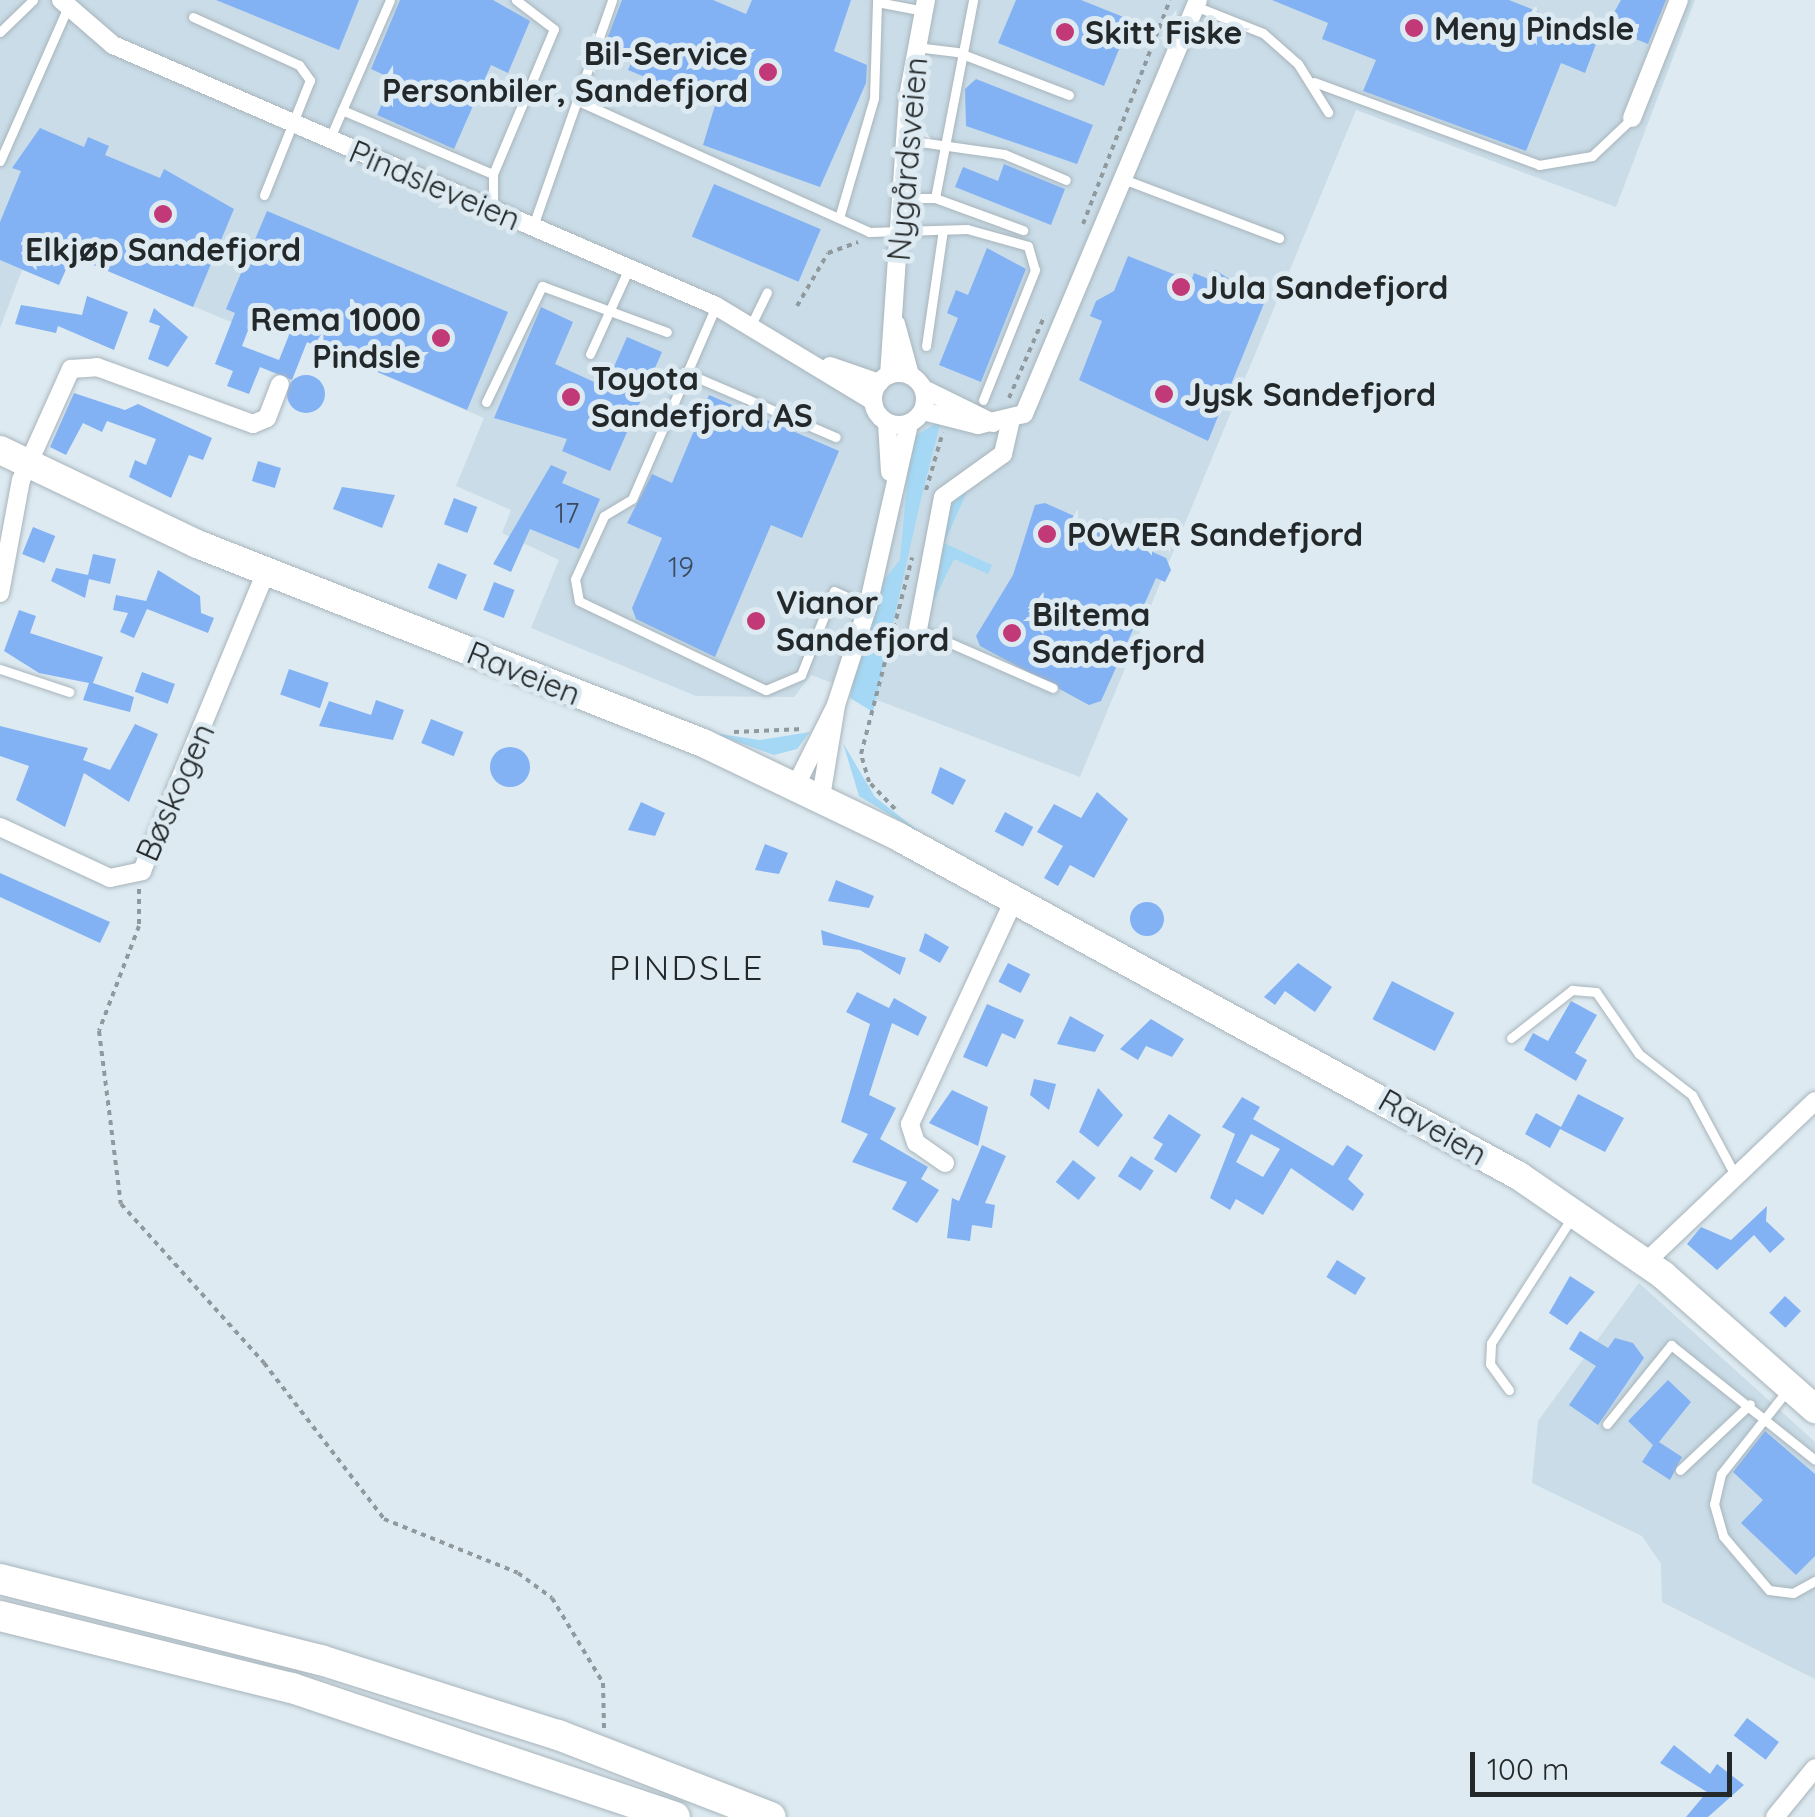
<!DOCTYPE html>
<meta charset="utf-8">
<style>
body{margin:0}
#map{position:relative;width:1815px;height:1817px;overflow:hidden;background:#ddeaf1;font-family:Quicksand,sans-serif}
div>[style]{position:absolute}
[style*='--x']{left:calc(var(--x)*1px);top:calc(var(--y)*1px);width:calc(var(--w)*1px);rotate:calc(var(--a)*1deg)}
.built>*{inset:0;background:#c9dce7}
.green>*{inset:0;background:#a4d8f4}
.building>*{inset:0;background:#83b2f4;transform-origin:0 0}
.round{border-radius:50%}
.path>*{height:4px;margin-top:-2px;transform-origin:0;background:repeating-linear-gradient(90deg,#909a9e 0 5px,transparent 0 10px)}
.roads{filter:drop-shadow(0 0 2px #a8b4bb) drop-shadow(0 0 2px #a8b4bb)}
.lane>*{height:9px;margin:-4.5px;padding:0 4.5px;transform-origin:4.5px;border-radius:4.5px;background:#fff}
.street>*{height:18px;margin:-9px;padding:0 9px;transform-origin:9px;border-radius:9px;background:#fff}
.street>.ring{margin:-9px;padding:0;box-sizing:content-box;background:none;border:18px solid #fff;border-radius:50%}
.primary>*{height:28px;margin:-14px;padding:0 14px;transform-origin:14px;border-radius:14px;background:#fff}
.highway>*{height:30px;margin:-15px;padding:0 15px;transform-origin:15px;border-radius:15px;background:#fff}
.dots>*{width:28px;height:28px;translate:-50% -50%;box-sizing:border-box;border:5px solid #ddeaf1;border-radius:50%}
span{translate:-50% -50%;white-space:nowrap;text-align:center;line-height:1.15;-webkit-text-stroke:10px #ddeaf1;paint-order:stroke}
.number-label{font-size:28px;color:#3b4a5c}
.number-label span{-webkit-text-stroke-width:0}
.poi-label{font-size:32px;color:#23282a;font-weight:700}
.left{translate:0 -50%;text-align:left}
.right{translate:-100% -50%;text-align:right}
.street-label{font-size:32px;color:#23282a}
.neighbourhood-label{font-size:35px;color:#23282a;letter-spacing:2.5px}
.scale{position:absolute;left:1470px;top:1752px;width:262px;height:45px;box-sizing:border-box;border:5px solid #23282a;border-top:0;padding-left:12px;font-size:30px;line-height:35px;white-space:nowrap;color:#23282a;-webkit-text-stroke:8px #ddeaf1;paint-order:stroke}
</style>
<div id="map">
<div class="built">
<div style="clip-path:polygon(0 0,1695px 0,1616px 207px,1356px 110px,1080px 777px,811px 675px,794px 697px,696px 696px,531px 628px,559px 560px,502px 533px,511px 510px,456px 486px,484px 418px,273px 328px,248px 329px,72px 256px,59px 285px,22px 270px,0 328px)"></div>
<div style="clip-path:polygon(1639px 1283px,1815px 1442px,1815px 1679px,1662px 1602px,1661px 1564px,1642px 1536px,1532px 1483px,1538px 1421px)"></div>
</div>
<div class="green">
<div style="clip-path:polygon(941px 420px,920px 503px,873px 712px,850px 698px,853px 679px,883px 581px,900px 560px,911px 439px)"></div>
<div style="clip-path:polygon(972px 481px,944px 543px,992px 565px,988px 574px,954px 559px,928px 612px,946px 511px)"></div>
<div style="clip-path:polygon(810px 732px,797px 749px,774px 755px,713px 733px,760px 740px)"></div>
<div style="clip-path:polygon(843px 743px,875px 797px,922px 834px,859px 796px)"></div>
</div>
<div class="building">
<div style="clip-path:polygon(216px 0,359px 0,339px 50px)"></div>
<div style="clip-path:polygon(400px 0,493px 0,530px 21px,508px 73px,491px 65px,454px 149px,377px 115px,393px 79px,371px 69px)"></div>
<div style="clip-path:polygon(622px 0,713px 0,746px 14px,752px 0,851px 0,834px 51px,867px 65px,866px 83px,820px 187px,703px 145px,719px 92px,682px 77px,677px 90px,628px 70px,634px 56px,605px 44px)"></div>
<div style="clip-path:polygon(1016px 0,1081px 0,1131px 20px,1104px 86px,998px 43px)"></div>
<div style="clip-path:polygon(1272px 0,1509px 0,1599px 36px,1585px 73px,1561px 63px,1526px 151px,1363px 91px,1376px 60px,1322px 39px,1328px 23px)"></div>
<div style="clip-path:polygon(1621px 0,1666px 0,1648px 44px,1606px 27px)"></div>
<div style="clip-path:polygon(976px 79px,1093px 125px,1077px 164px,966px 126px,965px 89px)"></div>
<div style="clip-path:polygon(40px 128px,84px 147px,88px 137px,109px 146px,105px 155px,160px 178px,164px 169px,234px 209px,193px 307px,72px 256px,59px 285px,0 260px,0 222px,21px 171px,12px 168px)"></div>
<div style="clip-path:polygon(1004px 164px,1065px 189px,1051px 225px,955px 187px,963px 167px,998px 181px)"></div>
<div style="left:714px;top:184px;width:116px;height:57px;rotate:23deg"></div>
<div style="clip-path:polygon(evenodd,267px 211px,508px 312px,467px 410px,307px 342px,292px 380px,260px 367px,249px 394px,227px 386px,233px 371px,215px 364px,235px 313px,226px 309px,267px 211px,252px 320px,289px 335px,279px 360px,242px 346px,252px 320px)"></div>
<div style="clip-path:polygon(987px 248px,1026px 269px,981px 382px,939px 365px,958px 318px,947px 313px,956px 290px,968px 295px)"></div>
<div style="clip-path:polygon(1128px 256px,1191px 281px,1194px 273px,1211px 280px,1215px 270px,1265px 301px,1208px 441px,1079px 380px,1102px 321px,1090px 316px,1096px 301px,1114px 291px)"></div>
<div style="clip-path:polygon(87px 296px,128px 312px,114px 350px,58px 326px,56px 333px,15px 324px,21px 305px,82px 315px)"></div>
<div style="clip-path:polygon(541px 307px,573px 322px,555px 364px,605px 387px,627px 337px,662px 352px,610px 471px,562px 451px,567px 439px,494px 418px)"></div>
<div style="clip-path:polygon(154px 308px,188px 337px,168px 367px,148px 359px,160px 326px,149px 322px)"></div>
<div class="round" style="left:287px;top:375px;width:38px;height:38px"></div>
<div style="clip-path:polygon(74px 393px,125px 410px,138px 404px,212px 438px,203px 460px,189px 455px,171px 498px,129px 477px,135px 460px,146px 465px,156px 439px,107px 421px,102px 432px,83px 423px,66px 455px,50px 447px)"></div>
<div style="clip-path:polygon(709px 395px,839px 451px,802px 538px,771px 525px,715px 657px,636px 619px,632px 608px,662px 538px,627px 523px,652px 474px,672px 483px)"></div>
<div style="left:258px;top:461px;width:24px;height:21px;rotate:17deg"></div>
<div style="clip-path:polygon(551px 465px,567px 472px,562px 483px,600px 499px,579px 549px,530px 529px,511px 572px,493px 564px)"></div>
<div style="clip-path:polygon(342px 487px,395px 495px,382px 528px,333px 509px)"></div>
<div style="left:454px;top:498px;width:25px;height:28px;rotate:21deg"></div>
<div style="clip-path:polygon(1045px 503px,1099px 527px,1103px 518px,1115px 524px,1111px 533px,1166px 558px,1171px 570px,1165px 582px,1156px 578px,1101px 701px,1089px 705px,980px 646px,976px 636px,1013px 575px,1035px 505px)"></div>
<div style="left:33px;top:527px;width:24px;height:29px;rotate:22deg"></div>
<div style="clip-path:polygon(93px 554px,116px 559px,110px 584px,89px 579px,85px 598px,51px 581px,56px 568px,88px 575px)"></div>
<div style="left:438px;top:563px;width:31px;height:27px;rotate:22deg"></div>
<div style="clip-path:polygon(158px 570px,200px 596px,201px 613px,214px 618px,208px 633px,147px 609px,134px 638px,120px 632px,128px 613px,113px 610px,116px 595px,146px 601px)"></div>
<div style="left:494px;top:582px;width:22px;height:30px;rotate:21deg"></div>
<div style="clip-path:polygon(19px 610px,36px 616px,30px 633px,103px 657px,93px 683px,134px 697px,130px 712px,83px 700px,89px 683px,39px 673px,4px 651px)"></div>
<div style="left:289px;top:669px;width:42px;height:27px;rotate:19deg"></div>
<div style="left:142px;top:672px;width:35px;height:21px;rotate:20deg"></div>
<div style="clip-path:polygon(376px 700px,404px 710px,393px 740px,319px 726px,329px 701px,371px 715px)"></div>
<div style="left:431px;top:719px;width:35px;height:26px;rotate:22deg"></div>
<div style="clip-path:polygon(135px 724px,158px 734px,129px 802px,84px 773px,65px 827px,16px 800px,29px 766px,0 756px,0 726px,88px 748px,83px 760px,110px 770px)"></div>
<div class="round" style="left:490px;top:747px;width:40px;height:40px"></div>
<div style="clip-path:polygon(940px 767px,966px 780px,953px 805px,931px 793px)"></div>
<div style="clip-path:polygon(1097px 792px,1128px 819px,1094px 878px,1070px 865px,1058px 886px,1044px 878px,1063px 846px,1037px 832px,1054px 804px,1081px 818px)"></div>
<div style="clip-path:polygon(641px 802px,665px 813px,655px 836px,628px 830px)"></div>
<div style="left:1005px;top:812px;width:32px;height:22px;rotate:28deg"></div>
<div style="clip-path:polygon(765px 844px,788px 853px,779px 874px,755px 870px)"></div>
<div style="clip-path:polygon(0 873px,110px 922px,100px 943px,0 897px)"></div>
<div style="clip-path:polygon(836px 880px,874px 896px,869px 908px,828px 901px)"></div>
<div class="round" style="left:1130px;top:902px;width:34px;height:34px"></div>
<div style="clip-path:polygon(821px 930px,906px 958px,900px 975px,860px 950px,823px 945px)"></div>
<div style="clip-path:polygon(925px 933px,949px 947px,940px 963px,919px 951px)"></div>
<div style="left:1008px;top:963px;width:25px;height:21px;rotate:27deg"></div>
<div style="clip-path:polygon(1298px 963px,1332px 987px,1315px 1012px,1285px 991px,1275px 1005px,1264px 997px)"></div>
<div style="left:1392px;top:981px;width:70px;height:43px;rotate:27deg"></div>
<div style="clip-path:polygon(857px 992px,889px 1008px,894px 998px,927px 1017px,918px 1036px,892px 1023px,869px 1095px,896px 1108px,880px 1139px,928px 1167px,921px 1179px,939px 1190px,917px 1223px,892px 1209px,907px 1182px,852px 1162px,868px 1134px,841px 1122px,870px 1024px,846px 1012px)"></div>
<div style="clip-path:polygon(1571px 1001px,1597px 1015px,1575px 1053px,1587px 1060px,1576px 1081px,1524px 1050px,1533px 1033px,1548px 1041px)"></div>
<div style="clip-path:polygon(987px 1004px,1024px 1020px,1015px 1039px,1002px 1033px,987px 1067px,963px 1057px)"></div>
<div style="clip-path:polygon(1070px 1016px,1104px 1035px,1095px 1052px,1057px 1044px)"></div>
<div style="clip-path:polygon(1151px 1019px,1184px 1039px,1172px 1057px,1146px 1046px,1138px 1060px,1120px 1049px)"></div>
<div style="clip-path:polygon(1034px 1079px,1056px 1084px,1049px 1110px,1030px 1095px)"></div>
<div style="clip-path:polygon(1098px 1088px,1123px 1115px,1098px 1147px,1079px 1132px)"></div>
<div style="clip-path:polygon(952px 1090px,988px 1107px,978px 1146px,929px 1123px)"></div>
<div style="clip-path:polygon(1578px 1094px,1624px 1118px,1605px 1152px,1560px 1129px,1550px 1148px,1525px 1134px,1536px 1113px,1561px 1127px)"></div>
<div style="clip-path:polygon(evenodd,1242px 1097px,1260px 1107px,1253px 1119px,1333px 1166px,1347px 1145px,1363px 1155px,1348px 1179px,1364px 1194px,1353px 1211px,1291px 1168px,1263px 1215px,1236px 1199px,1230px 1210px,1210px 1198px,1235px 1134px,1222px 1127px,1242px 1097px,1251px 1134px,1280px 1149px,1263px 1177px,1236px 1162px,1251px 1134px)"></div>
<div style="clip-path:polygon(1169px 1114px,1201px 1135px,1176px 1173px,1154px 1159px,1163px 1144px,1153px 1138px)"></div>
<div style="clip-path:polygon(982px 1145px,1006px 1156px,985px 1203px,995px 1205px,992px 1228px,972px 1225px,970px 1241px,947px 1238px,952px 1198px,959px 1201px)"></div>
<div style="left:1131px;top:1156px;width:27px;height:24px;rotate:33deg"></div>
<div style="left:1073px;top:1160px;width:29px;height:28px;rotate:38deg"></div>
<div style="clip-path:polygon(1767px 1206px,1766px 1221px,1785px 1239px,1770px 1253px,1754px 1235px,1717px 1270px,1687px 1244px,1701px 1227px,1731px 1240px)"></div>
<div style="left:1337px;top:1260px;width:34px;height:20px;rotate:32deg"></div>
<div style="clip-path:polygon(1570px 1276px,1595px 1292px,1567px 1325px,1549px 1313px)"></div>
<div style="left:1785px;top:1296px;width:22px;height:23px;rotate:43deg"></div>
<div style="clip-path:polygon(1580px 1331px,1608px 1348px,1615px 1338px,1633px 1343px,1644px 1358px,1598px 1425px,1569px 1405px,1596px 1366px,1569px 1349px)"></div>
<div style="clip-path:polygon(1668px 1380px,1691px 1402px,1659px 1442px,1682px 1457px,1670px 1480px,1642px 1462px,1653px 1445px,1628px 1421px)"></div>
<div style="clip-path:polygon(1765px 1431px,1815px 1474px,1815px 1556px,1796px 1575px,1741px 1523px,1763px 1500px,1733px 1472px)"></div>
<div style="left:1747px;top:1718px;width:40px;height:22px;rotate:37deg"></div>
<div style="clip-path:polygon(1674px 1745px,1710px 1774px,1717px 1764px,1744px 1785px,1708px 1817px,1686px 1817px,1707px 1792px,1660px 1763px)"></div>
</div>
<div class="path">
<div style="--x:1083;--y:224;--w:240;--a:-68.8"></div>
<div style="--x:797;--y:306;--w:61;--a:-59.7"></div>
<div style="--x:828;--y:253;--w:32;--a:-20"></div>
<div style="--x:1009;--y:398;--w:90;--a:-66.6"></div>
<div style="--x:926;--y:490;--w:60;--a:-73.7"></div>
<div style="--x:734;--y:732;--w:70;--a:-2.5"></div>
<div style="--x:895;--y:809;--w:37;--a:-134"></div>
<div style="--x:869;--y:782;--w:29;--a:-106"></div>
<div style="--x:861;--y:754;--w:203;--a:-75.4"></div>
<div style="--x:139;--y:889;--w:37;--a:90"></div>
<div style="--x:139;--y:926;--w:112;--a:110.9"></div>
<div style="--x:99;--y:1031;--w:174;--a:82.8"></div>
<div style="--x:121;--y:1204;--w:214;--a:48"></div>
<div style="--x:264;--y:1363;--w:197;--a:52.4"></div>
<div style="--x:384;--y:1519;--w:144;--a:21.9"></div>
<div style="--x:518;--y:1573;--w:42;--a:36.3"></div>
<div style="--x:552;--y:1598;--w:99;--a:59"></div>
<div style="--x:603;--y:1683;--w:45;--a:88.7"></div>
</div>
<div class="roads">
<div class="lane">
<div style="--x:877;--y:2;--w:48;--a:10.8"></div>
<div style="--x:1195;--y:6;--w:73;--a:21.7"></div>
<div style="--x:1263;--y:33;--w:47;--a:41.5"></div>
<div style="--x:1298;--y:64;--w:57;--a:58"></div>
<div style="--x:193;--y:17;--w:116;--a:24.4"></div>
<div style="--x:299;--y:65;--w:19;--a:54"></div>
<div style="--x:310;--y:80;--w:124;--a:111.8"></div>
<div style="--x:0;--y:32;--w:46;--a:-44.1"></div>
<div style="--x:916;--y:47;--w:41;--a:7"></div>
<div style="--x:957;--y:52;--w:120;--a:21"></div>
<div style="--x:1314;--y:82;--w:240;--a:20.2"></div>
<div style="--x:1539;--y:165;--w:54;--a:-9.6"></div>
<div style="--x:1592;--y:156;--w:55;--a:-43.5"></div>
<div style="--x:578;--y:101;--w:319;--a:24.2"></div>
<div style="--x:869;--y:232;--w:98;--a:-1.8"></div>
<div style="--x:967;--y:229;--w:63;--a:15.6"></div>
<div style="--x:1028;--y:246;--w:25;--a:74"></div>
<div style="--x:1035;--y:270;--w:140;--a:111.8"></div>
<div style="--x:342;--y:110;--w:164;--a:23"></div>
<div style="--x:330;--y:138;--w:150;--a:-66.5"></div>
<div style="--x:906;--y:140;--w:99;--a:8.1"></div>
<div style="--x:1004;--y:154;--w:67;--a:22.8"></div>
<div style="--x:0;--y:161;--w:166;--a:-66.2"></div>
<div style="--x:1123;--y:179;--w:167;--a:20.7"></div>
<div style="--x:902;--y:198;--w:33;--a:0"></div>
<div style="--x:935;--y:198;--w:94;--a:20"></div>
<div style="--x:935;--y:198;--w:202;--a:-79.1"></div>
<div style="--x:493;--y:210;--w:36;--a:-90"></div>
<div style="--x:493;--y:174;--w:157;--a:-67.2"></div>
<div style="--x:554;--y:29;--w:48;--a:-142.7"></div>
<div style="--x:839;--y:218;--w:125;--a:-73.7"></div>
<div style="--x:874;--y:98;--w:98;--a:-88.2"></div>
<div style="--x:533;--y:226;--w:239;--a:-70.7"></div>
<div style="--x:716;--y:306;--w:210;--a:113.5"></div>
<div style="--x:632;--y:499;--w:33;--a:149"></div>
<div style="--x:604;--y:516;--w:69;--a:114.7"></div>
<div style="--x:575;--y:579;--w:22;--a:80"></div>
<div style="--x:579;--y:601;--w:207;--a:25.5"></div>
<div style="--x:766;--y:690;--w:38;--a:-23"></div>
<div style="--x:801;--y:675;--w:90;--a:-68.6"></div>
<div style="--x:834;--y:591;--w:37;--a:24"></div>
<div style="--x:752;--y:323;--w:34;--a:-64"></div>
<div style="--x:926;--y:346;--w:117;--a:-81.7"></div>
<div style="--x:590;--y:354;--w:94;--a:-65.6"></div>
<div style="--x:684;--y:372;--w:165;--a:23.2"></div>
<div style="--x:486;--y:402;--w:129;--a:-64.2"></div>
<div style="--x:542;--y:286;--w:133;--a:20.2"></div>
<div style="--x:918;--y:629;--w:147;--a:23.6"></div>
<div style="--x:0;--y:669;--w:73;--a:18.4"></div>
<div style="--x:1511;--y:1038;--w:78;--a:-38.2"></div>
<div style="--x:1572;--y:990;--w:24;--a:5"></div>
<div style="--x:1596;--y:992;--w:75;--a:55.3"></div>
<div style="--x:1639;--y:1054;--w:67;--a:37.7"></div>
<div style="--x:1692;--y:1095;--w:91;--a:61.7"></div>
<div style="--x:1789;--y:1388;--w:110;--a:128.3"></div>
<div style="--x:1721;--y:1474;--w:31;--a:103"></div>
<div style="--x:1714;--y:1504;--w:33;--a:74"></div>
<div style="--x:1723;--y:1536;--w:71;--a:49.6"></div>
<div style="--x:1769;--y:1590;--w:24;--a:7"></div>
<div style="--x:1793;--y:1593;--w:25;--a:-29"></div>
<div style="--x:1509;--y:1390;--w:32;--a:-126"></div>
<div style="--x:1490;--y:1364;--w:21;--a:-87"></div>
<div style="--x:1491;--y:1343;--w:148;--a:-57.2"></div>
<div style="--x:1607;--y:1424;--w:102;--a:-51"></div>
<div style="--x:1671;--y:1345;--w:184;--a:38.6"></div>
<div style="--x:1680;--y:1470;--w:96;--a:-43.3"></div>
</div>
<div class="street">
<div style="--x:61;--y:0;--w:69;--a:40.9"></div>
<div style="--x:113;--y:45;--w:657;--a:23.4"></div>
<div style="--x:716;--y:306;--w:184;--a:31.2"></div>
<div style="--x:1632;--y:118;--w:127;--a:-68.3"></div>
<div style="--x:896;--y:324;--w:53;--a:74.6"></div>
<div style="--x:830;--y:366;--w:52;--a:19.1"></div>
<div class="ring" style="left:873px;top:373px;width:34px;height:34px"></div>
<div style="--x:889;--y:375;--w:279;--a:-86.1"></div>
<div style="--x:908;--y:97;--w:99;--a:-79.5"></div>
<div style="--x:924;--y:389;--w:77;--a:26.2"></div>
<div style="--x:923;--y:411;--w:57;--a:14.3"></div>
<div style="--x:978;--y:425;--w:47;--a:-13.4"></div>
<div style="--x:1024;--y:414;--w:449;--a:-67.2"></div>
<div style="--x:887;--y:423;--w:49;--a:86.5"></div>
<div style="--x:0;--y:593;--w:115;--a:-79.5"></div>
<div style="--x:21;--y:480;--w:122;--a:-65.8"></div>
<div style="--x:71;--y:369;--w:26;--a:-4"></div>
<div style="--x:97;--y:367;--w:166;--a:20.1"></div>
<div style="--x:253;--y:424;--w:15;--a:-23"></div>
<div style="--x:267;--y:418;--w:36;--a:-69"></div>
<div style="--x:918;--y:629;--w:134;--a:-79.3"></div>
<div style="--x:943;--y:497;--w:74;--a:-35.6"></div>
<div style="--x:1003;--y:454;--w:31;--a:-77"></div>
<div style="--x:796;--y:785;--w:89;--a:-63.4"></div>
<div style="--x:836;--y:705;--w:104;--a:-72.1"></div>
<div style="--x:868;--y:606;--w:187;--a:-77.3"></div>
<div style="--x:821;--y:797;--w:93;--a:-80.7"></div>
<div style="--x:0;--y:827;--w:121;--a:24.9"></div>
<div style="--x:110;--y:878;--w:33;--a:-12"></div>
<div style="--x:142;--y:871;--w:325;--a:-67.5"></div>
<div style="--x:945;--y:1163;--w:35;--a:-145"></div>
<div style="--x:916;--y:1143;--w:20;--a:-108"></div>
<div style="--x:910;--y:1124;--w:247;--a:-65.1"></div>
<div style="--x:1646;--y:1262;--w:233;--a:-43.6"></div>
<div style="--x:1775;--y:1817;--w:63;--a:-50.8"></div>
</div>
<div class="primary">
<div style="--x:0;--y:450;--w:218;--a:25.5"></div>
<div style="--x:197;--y:544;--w:544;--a:21.47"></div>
<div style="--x:703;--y:743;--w:215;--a:25.6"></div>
<div style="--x:897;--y:836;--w:709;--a:28.66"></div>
<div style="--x:1519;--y:1176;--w:175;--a:34.5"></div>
<div style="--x:1663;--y:1275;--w:203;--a:41.4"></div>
</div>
<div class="highway">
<div style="--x:0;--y:1579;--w:331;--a:14.2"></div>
<div style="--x:321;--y:1660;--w:249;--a:17.6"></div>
<div style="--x:558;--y:1735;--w:228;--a:21.1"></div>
<div style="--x:0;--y:1616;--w:301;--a:13.9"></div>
<div style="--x:292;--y:1688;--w:404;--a:18.6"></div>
</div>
</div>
<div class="dots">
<div style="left:1414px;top:28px;background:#c13976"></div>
<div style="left:1065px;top:32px;background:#c13976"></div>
<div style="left:768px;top:72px;background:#c13976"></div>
<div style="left:163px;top:214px;background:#c13976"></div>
<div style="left:1181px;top:287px;background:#c13976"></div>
<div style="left:441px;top:338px;background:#c13976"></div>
<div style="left:1164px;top:394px;background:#c13976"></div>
<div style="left:571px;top:397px;background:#c13976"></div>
<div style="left:1047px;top:534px;background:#c13976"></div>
<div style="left:756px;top:621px;background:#c13976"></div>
<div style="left:1012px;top:633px;background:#c13976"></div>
</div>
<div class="number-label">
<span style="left:567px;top:513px">17</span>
<span style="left:681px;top:567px">19</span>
</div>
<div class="poi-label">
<span class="left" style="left:1434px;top:28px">Meny Pindsle</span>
<span class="left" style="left:1085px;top:32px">Skitt Fiske</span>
<span class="right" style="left:748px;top:72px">Bil-Service<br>Personbiler, Sandefjord</span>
<span style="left:163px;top:249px">Elkjøp Sandefjord</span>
<span class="left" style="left:1201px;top:287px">Jula Sandefjord</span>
<span class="right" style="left:421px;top:338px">Rema 1000<br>Pindsle</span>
<span class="left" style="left:591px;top:397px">Toyota<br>Sandefjord AS</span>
<span class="left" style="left:1184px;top:394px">Jysk Sandefjord</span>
<span class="left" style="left:1067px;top:534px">POWER Sandefjord</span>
<span class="left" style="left:776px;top:621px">Vianor<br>Sandefjord</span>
<span class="left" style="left:1032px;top:633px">Biltema<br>Sandefjord</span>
</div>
<div class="street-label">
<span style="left:907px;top:159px;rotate:-85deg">Nygårdsveien</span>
<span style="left:435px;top:185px;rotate:23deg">Pindsleveien</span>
<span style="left:524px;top:673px;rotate:22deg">Raveien</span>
<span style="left:175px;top:792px;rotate:-66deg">Bøskogen</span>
<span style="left:1433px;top:1127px;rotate:30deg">Raveien</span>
</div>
<div class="neighbourhood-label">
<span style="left:687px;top:967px">PINDSLE</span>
</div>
<div class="scale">100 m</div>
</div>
